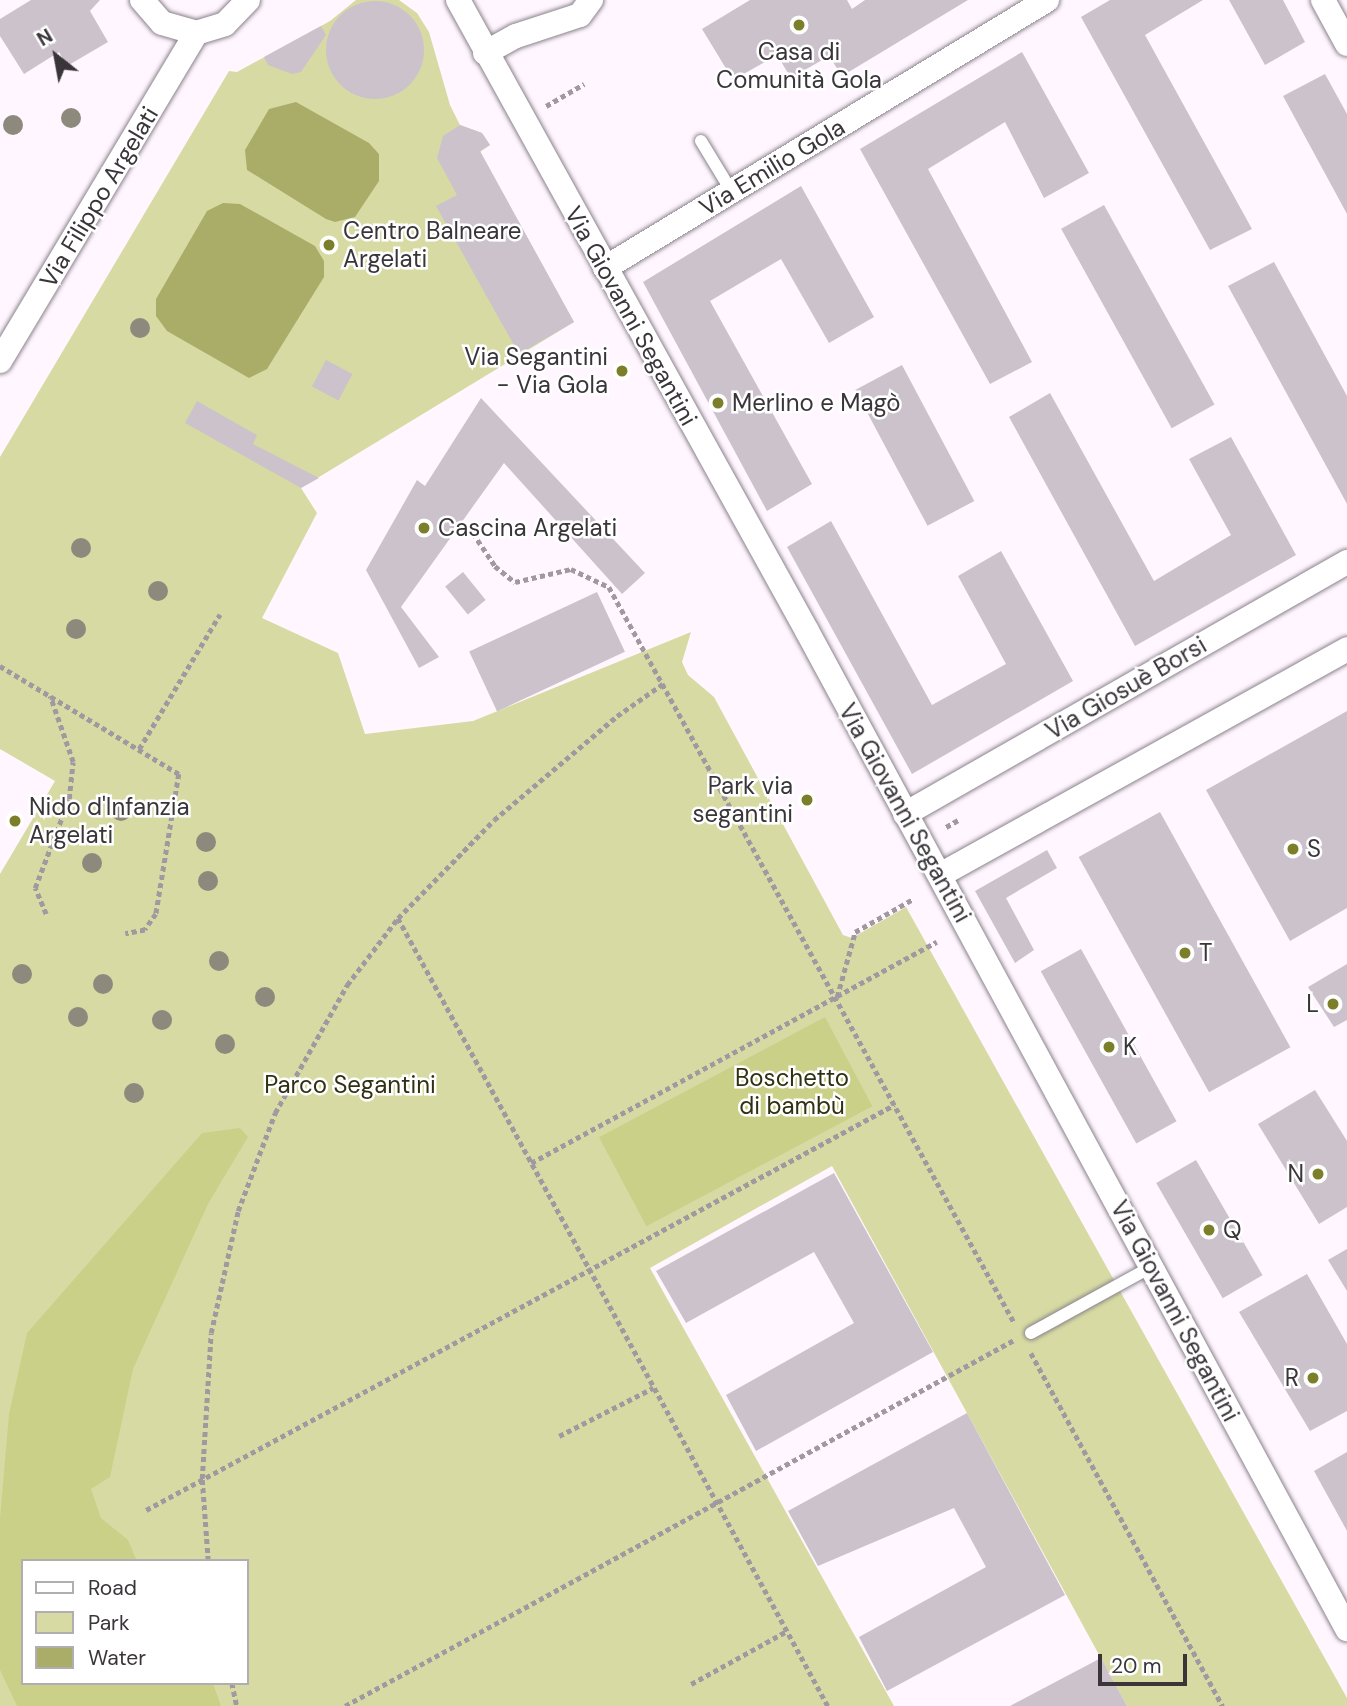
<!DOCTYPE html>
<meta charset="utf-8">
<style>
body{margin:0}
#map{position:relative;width:1347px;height:1706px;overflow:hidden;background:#fff6ff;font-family:"DM Sans",sans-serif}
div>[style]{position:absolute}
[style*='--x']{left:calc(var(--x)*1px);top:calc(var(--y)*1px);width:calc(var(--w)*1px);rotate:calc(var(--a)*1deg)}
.green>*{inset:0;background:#d7dba3}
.forest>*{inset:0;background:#cbd088;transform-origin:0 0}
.water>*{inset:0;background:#a9ad67}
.building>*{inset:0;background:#cbc2cb;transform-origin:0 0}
.round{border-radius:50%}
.path>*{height:4.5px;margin-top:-2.25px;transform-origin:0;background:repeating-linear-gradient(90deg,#a099a0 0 5px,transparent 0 8.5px)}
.roads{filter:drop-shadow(0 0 2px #8b838b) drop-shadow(0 0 2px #8b838b)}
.service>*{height:12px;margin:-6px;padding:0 6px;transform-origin:6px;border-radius:6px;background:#fff}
.minor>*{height:24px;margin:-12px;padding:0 12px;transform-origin:12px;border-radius:12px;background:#fff}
.trees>*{width:20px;height:20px;margin:-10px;border-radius:50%;background:#8d8a7d}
.dots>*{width:19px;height:19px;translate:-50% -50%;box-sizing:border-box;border:4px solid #fff;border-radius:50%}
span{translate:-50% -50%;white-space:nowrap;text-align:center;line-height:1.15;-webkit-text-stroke:5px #fff;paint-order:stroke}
.poi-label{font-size:24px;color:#393539}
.left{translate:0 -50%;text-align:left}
.right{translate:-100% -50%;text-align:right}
.street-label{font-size:24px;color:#393539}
.park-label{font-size:24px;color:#303112}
.legend{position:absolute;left:21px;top:1559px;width:228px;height:126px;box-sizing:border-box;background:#fff;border:2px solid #b0aeb0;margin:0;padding:9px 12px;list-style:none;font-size:21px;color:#393539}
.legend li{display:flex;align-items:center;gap:14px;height:35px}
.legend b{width:35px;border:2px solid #b0aeb0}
.north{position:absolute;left:21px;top:21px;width:70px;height:70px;-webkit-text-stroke:5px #fff;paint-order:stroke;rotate:329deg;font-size:19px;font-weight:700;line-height:28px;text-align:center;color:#393539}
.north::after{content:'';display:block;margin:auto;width:24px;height:32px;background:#393539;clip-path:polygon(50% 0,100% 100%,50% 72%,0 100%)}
.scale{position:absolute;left:1098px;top:1654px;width:89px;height:32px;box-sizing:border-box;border:4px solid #393539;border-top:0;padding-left:9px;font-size:21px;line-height:24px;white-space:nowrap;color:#393539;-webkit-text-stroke:5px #fff;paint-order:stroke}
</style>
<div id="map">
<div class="green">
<div style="clip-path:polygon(evenodd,356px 0,399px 0,417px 13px,429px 32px,450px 105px,460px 125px,482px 133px,490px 145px,480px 152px,574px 322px,301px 488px,317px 513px,262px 618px,338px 653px,365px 734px,473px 721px,691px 632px,682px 662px,688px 675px,714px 697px,843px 935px,852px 938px,906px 907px,1347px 1698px,1347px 1706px,1127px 1706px,832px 1166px,650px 1268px,894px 1706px,0 1706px,0 874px,55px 781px,0 749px,0 457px,229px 71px,237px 72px,330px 21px,356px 0,23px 1561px,247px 1561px,247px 1683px,23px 1683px,23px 1561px)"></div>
</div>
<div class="forest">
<div style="left:825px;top:1017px;width:101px;height:256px;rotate:62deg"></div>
<div style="clip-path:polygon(240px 1128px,248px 1137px,208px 1204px,133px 1369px,110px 1477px,91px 1489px,101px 1518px,128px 1540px,137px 1561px,23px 1561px,23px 1683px,213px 1683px,221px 1706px,17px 1706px,0 1670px,0 1518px,9px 1414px,27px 1333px,202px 1133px)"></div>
</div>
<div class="water">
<div style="clip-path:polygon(296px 102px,369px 143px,379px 154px,379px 181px,355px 217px,335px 222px,326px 219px,247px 170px,245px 150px,269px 109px)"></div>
<div style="clip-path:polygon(223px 203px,240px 204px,315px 246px,324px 261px,324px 277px,267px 369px,249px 378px,167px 331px,156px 316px,156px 299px,207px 211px)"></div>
</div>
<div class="building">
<div style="clip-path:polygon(31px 0,100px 0,90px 11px,108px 42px,67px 66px,59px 52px,24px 74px,0 36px,0 19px)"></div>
<div style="clip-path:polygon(750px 0,847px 0,852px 9px,865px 0,968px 0,842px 76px,829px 56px,791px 78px,777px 55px,733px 80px,702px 29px)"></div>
<div style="clip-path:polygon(1110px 0,1203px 0,1145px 35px,1252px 229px,1210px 250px,1081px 17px)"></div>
<div style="clip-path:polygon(1229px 0,1283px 0,1305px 42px,1265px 65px)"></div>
<div class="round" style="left:326px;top:1px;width:98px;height:98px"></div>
<div style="clip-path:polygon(321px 26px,326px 35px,301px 72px,292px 74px,268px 65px,264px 57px)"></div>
<div style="clip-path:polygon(1022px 52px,1089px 173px,1044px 198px,1005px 122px,928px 169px,1032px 362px,990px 384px,860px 149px)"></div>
<div style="clip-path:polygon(1325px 74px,1347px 114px,1347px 214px,1283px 96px)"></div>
<div style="clip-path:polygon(460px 125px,482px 133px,490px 145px,480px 151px,574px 322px,519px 354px,436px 206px,457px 195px,437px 158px,443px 136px)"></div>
<div style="clip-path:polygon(801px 186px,874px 317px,829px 343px,781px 259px,710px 301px,812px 484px,767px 511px,643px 282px)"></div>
<div style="left:1104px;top:205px;width:228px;height:49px;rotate:61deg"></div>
<div style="clip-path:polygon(1274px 262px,1347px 396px,1347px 504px,1228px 286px)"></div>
<div style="left:326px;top:360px;width:30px;height:30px;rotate:28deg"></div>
<div style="left:902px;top:365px;width:154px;height:53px;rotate:62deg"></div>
<div style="clip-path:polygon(1050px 393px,1154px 581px,1231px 535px,1189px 459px,1231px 437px,1296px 555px,1135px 646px,1009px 417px)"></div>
<div style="clip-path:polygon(481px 398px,645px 573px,622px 594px,504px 463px,401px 607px,439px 657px,419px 668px,366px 570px,417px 480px,425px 486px)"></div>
<div style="clip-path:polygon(197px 401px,257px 435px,253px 444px,319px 478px,301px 488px,185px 423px)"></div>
<div style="clip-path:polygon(831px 521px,932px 705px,1006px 664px,958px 576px,1001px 551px,1073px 681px,912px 774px,787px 547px)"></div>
<div style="left:463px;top:572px;width:36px;height:23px;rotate:51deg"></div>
<div style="left:597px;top:592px;width:66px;height:141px;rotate:65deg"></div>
<div style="clip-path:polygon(1347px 711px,1347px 908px,1290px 941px,1206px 790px)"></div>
<div style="left:1160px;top:812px;width:269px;height:93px;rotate:61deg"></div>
<div style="clip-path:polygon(1047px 850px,1057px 868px,1006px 898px,1034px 950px,1015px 963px,975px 891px)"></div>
<div style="left:1081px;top:949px;width:197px;height:46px;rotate:61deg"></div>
<div style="clip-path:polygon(1347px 964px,1347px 1020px,1334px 1027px,1308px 987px)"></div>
<div style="clip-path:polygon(1315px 1090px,1347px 1141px,1347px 1207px,1319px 1224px,1258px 1124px)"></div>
<div style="left:1196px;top:1160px;width:133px;height:46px;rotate:60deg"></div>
<div style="clip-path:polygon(834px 1173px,933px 1352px,756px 1451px,726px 1395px,854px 1323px,814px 1252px,686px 1323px,656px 1271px)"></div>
<div style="clip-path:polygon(1347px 1249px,1347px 1291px,1328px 1260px)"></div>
<div style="clip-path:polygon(1307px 1274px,1347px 1344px,1347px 1411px,1310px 1431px,1239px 1312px)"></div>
<div style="clip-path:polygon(967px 1413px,1065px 1595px,887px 1691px,859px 1637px,986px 1567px,954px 1508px,818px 1566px,788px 1511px)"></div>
<div style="clip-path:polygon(1347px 1452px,1347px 1531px,1314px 1471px)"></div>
<div style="clip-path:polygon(1101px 1658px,1127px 1706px,1010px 1706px)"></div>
</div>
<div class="path">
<div style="--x:546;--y:106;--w:44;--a:-30.1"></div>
<div style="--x:473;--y:533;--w:40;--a:56"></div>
<div style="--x:495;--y:566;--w:26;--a:39"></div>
<div style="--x:515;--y:582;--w:57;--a:-13.1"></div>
<div style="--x:571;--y:569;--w:42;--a:25.3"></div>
<div style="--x:609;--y:587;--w:841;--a:61.15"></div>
<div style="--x:0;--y:666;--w:209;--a:31.1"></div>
<div style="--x:179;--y:774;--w:142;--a:99.3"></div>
<div style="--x:156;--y:914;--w:19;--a:125"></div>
<div style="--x:145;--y:930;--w:20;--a:169"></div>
<div style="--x:139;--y:749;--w:157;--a:-59"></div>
<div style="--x:946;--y:827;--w:16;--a:-30"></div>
<div style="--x:46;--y:914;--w:28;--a:-113"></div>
<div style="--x:35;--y:888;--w:95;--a:-69.1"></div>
<div style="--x:69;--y:799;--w:37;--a:-84"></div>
<div style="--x:73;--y:762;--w:70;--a:-109.2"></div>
<div style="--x:398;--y:918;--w:898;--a:61.38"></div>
<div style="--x:837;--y:997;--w:67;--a:-74.5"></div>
<div style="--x:855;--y:932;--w:67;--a:-29.6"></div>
<div style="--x:531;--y:1163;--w:462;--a:-28.6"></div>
<div style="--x:1031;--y:1353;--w:402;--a:61.5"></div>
<div style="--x:559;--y:1436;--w:106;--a:-27.1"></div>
<div style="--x:146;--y:1510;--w:851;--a:-28.43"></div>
<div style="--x:208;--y:1561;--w:82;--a:-94.2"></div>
<div style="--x:202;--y:1479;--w:146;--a:-86.5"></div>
<div style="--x:211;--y:1333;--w:125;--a:-77.5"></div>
<div style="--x:238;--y:1211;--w:105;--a:-69.3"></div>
<div style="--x:275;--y:1113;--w:147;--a:-60.6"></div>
<div style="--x:347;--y:985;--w:84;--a:-52.7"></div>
<div style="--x:398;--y:918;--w:137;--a:-45.6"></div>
<div style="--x:494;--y:820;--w:161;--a:-40.2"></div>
<div style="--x:617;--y:716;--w:57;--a:-35.1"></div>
<div style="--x:232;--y:1683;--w:24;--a:78"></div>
<div style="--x:691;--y:1684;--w:110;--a:-28.9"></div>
<div style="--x:345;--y:1706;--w:763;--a:-28.68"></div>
</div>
<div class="roads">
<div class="service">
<div style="--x:701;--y:141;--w:60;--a:58.7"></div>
<div style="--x:1031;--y:1333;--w:137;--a:-28.8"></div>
</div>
<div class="minor">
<div style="--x:142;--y:0;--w:30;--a:49"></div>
<div style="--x:162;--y:23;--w:35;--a:16"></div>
<div style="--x:196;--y:33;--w:30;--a:-17"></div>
<div style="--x:225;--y:24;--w:33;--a:-46"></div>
<div style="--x:458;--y:0;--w:721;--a:61.05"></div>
<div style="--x:807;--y:631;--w:1135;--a:61.58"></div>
<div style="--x:1323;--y:0;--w:50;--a:61.4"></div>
<div style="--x:485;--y:53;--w:35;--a:-29"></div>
<div style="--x:516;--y:36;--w:67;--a:-18.2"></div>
<div style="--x:580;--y:15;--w:19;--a:-54"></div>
<div style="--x:605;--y:268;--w:517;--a:-31.23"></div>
<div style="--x:0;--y:361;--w:382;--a:-59.1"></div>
<div style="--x:905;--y:814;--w:509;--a:-29.69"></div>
<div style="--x:940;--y:875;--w:466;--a:-29"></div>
</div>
</div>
<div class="trees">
<div style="left:71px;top:118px"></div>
<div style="left:13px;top:125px"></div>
<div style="left:140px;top:328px"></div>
<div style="left:81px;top:548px"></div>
<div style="left:158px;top:591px"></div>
<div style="left:76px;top:629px"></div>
<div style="left:121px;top:811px"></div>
<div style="left:206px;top:842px"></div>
<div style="left:92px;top:863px"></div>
<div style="left:208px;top:881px"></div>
<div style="left:219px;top:961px"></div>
<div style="left:22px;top:974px"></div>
<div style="left:103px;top:984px"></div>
<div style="left:265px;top:997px"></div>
<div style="left:78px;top:1017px"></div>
<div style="left:162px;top:1020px"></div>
<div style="left:225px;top:1044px"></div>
<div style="left:134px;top:1093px"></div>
</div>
<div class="dots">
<div style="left:799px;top:25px;background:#7c7f29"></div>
<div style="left:329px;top:245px;background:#7c7f29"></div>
<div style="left:622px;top:371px;background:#7c7f29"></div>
<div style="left:718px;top:403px;background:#7c7f29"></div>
<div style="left:424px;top:528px;background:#7c7f29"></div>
<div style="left:807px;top:800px;background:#7c7f29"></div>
<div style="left:15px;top:821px;background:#7c7f29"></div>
<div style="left:1293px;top:849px;background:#7c7f29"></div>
<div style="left:1185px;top:953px;background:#7c7f29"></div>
<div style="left:1333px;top:1004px;background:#7c7f29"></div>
<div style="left:1109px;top:1047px;background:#7c7f29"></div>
<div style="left:1318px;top:1174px;background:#7c7f29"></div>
<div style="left:1209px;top:1230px;background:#7c7f29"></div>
<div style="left:1313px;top:1378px;background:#7c7f29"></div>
</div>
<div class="poi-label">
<span style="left:799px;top:66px">Casa di<br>Comunità Gola</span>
<span class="left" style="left:343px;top:245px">Centro Balneare<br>Argelati</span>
<span class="right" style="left:608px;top:371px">Via Segantini<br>- Via Gola</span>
<span class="left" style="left:732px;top:403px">Merlino e Magò</span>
<span class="left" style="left:438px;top:528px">Cascina Argelati</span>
<span class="right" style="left:793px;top:800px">Park via<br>segantini</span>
<span class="left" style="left:29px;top:821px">Nido d'Infanzia<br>Argelati</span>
<span class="left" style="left:1307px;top:849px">S</span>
<span class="left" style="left:1199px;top:953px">T</span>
<span class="right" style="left:1319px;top:1004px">L</span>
<span class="left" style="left:1123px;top:1047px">K</span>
<span class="right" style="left:1304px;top:1174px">N</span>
<span class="left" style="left:1223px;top:1230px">Q</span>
<span class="right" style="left:1299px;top:1378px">R</span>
</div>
<div class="street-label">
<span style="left:772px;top:167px;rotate:-31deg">Via Emilio Gola</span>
<span style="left:99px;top:197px;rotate:-59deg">Via Filippo Argelati</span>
<span style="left:631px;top:316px;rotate:61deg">Via Giovanni Segantini</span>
<span style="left:1126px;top:688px;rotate:-30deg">Via Giosuè Borsi</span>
<span style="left:905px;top:813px;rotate:61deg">Via Giovanni Segantini</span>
<span style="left:1175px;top:1311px;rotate:62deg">Via Giovanni Segantini</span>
</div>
<div class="park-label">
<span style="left:792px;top:1092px">Boschetto<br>di bambù</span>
<span style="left:350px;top:1085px">Parco Segantini</span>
</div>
<ul class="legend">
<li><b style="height:9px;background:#fff"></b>Road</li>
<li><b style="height:19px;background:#d7dba3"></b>Park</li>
<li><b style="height:19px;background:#a9ad67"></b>Water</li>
</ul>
<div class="north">N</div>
<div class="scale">20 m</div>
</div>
